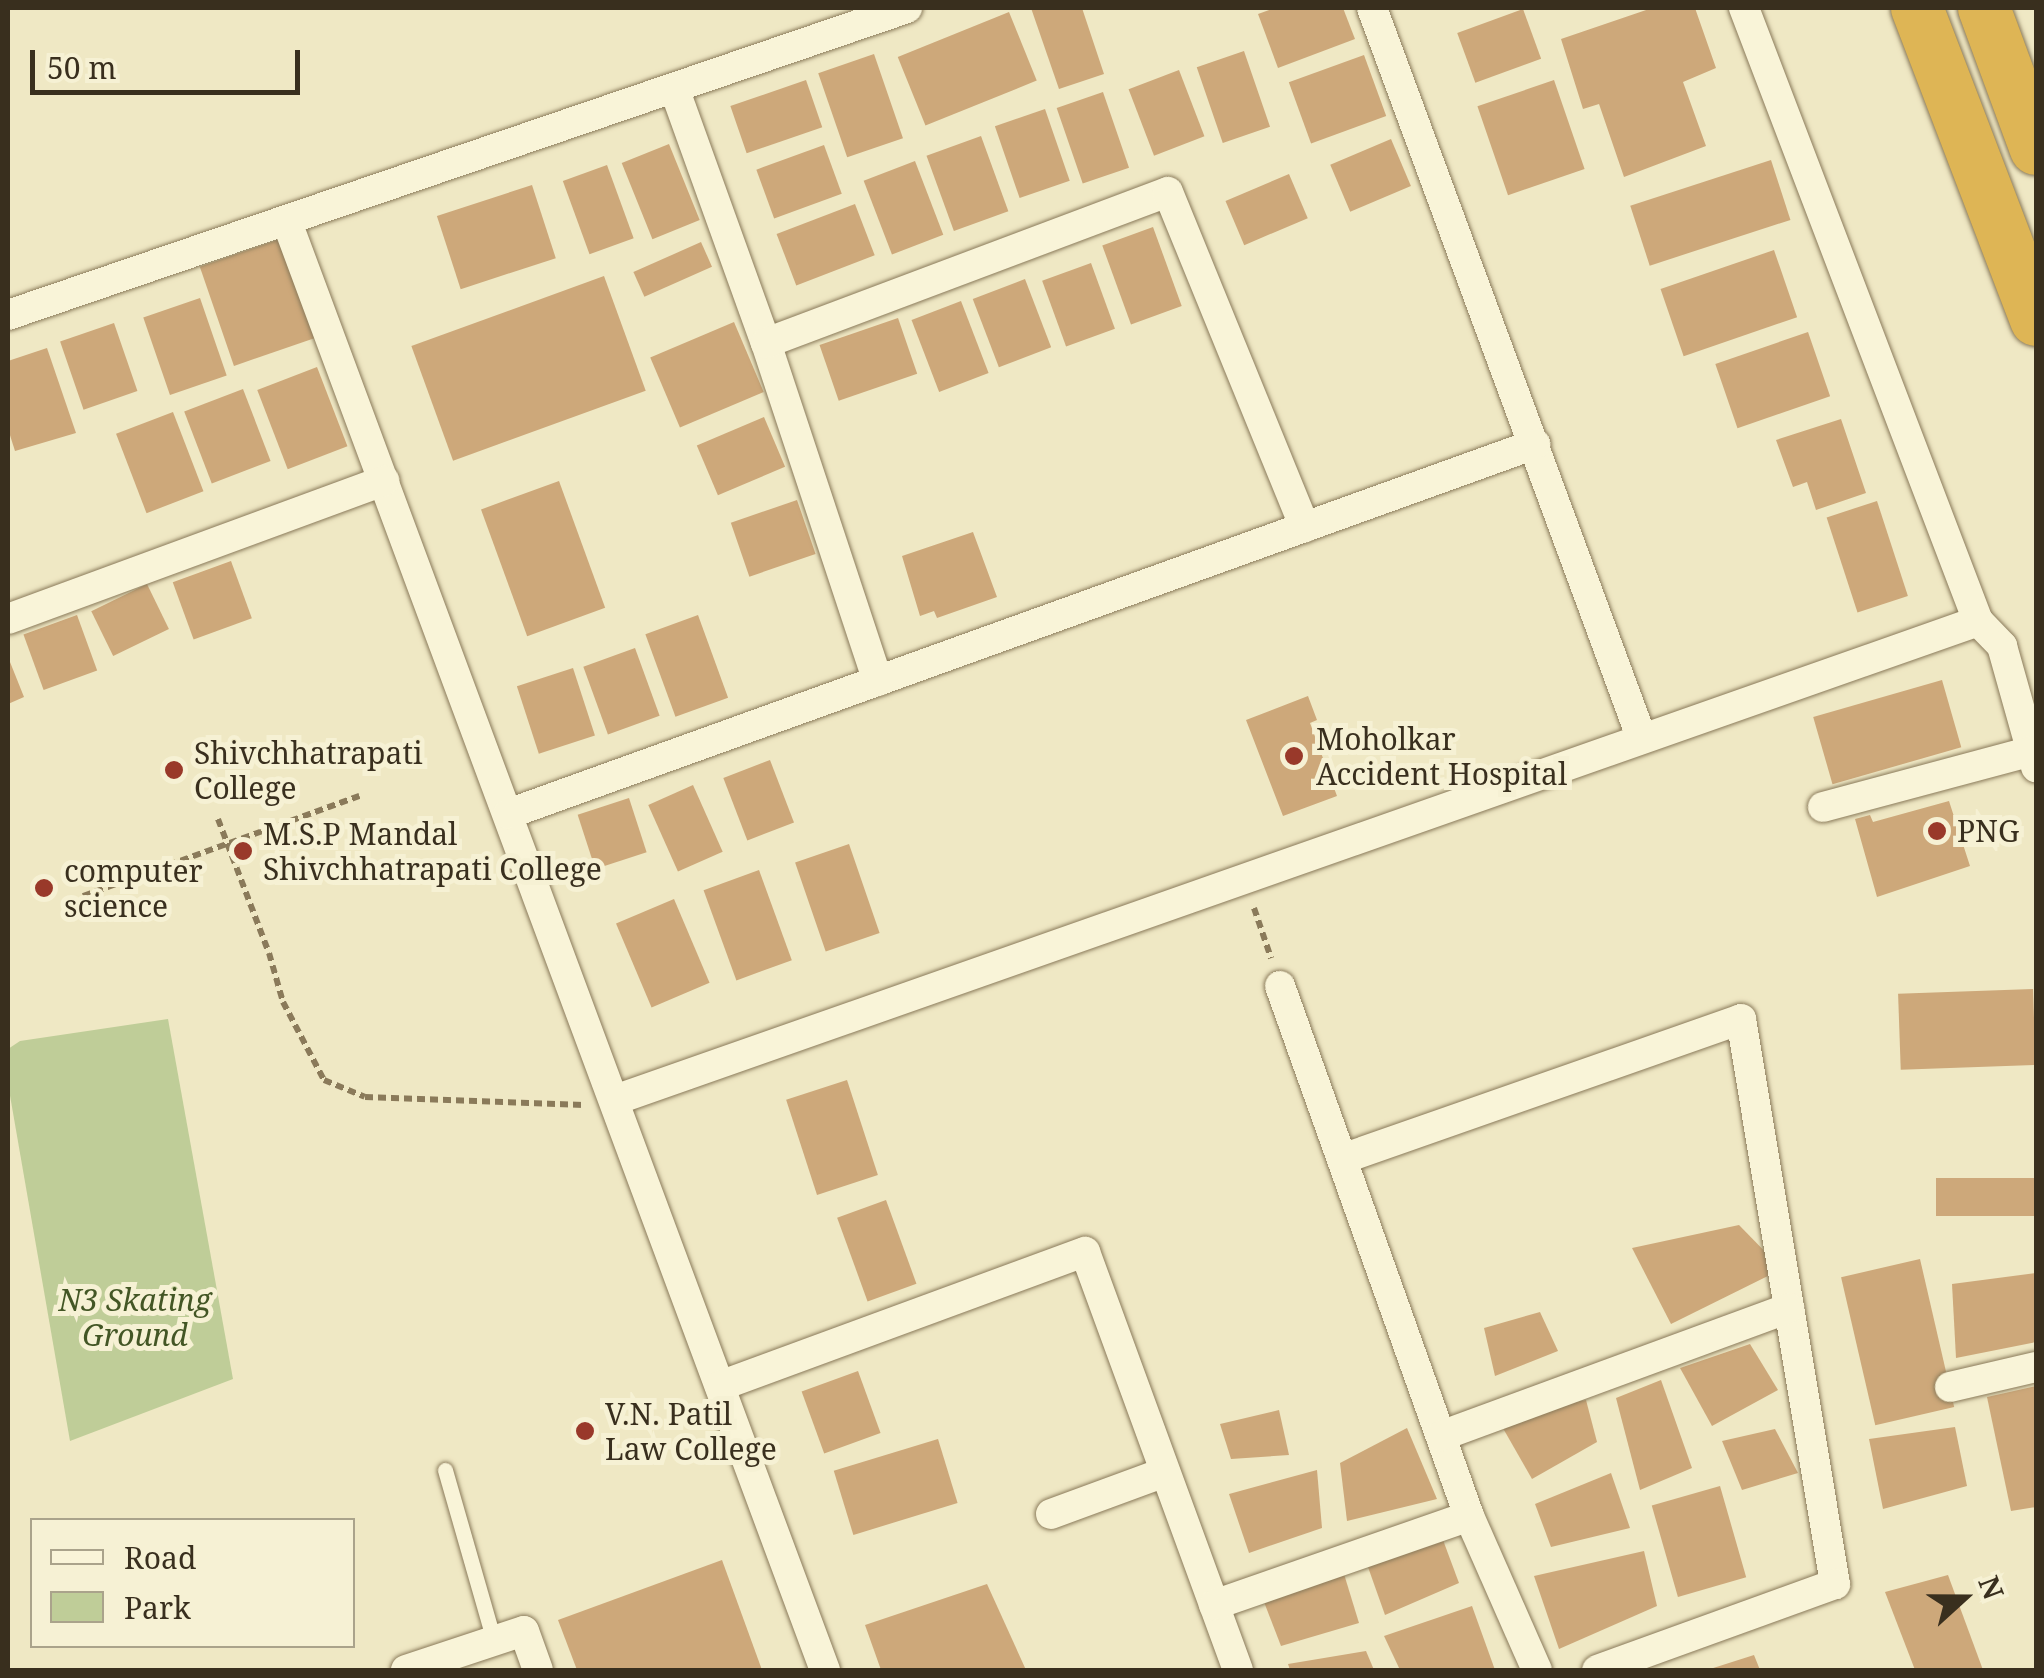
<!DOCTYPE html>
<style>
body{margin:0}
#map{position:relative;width:2044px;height:1678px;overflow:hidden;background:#efe8c4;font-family:"Noto Serif",serif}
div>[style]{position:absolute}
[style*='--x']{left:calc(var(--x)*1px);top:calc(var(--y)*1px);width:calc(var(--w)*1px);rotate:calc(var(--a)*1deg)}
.green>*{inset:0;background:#bfcd98}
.building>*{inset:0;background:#cda87a;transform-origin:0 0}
.path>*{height:6px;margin-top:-3px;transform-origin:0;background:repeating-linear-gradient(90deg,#8a7a5a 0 8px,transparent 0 13px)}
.roads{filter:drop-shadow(0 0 2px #8a7a5a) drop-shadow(0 0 2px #8a7a5a)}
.lane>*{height:15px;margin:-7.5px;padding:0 7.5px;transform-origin:7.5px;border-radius:7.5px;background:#f9f4d8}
.street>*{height:30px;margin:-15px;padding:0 15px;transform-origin:15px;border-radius:15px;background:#f9f4d8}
.highway>*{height:52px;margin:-26px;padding:0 26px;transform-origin:26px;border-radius:26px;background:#deb555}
.dots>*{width:28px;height:28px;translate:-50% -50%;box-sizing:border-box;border:5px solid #f6f1d4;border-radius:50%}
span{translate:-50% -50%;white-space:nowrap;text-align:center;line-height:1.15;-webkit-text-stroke:10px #f6f1d4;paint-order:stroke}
.poi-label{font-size:30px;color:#392f1e}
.left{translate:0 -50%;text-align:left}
.park-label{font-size:30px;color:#435625;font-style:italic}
.frame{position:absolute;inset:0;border:10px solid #392f1e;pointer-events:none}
.legend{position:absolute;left:30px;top:1518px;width:325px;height:130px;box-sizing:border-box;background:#f6f1d4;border:2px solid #aaa38b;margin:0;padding:12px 18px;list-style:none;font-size:30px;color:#392f1e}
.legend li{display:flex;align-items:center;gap:20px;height:50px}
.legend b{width:50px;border:2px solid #aaa38b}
.north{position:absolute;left:1914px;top:1548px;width:100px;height:100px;-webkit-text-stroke:8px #f6f1d4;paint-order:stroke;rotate:69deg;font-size:28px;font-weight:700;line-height:40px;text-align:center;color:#392f1e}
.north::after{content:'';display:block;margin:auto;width:35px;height:45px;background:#392f1e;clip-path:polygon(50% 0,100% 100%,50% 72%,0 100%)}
.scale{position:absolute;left:30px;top:50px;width:270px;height:45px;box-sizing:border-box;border:5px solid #392f1e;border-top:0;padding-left:12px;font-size:30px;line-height:35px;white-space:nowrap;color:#392f1e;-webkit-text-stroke:8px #f6f1d4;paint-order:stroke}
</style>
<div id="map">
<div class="green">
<div style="clip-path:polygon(168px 1019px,233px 1379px,70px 1441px,8px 1084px,8px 1049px,20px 1041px)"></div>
</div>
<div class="building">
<div style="clip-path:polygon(1031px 8px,1082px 8px,1104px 74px,1059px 89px)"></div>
<div style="clip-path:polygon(1275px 8px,1343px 8px,1355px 39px,1278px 68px,1258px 14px)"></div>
<div style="clip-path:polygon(1652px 8px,1695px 8px,1716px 68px,1683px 82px,1706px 146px,1624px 177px,1599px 104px,1583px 109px,1561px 39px)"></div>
<div style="left:1523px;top:9px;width:53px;height:70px;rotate:70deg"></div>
<div style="left:1009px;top:12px;width:74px;height:120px;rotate:68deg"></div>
<div style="left:1244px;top:51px;width:80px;height:50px;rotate:71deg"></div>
<div style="left:874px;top:54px;width:89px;height:59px;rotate:71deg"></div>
<div style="left:1364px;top:55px;width:65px;height:80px;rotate:70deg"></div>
<div style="left:1179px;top:70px;width:71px;height:54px;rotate:69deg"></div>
<div style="left:806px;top:80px;width:50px;height:80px;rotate:71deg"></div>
<div style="left:1554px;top:80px;width:94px;height:81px;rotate:71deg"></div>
<div style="left:1103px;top:92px;width:80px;height:49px;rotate:71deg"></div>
<div style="left:1045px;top:109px;width:76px;height:53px;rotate:71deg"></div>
<div style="left:981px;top:136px;width:80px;height:58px;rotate:70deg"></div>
<div style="left:1391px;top:139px;width:51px;height:66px;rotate:67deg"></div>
<div style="left:669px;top:144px;width:82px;height:51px;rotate:68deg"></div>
<div style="left:824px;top:145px;width:52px;height:72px;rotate:70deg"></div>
<div style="left:1771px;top:160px;width:63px;height:148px;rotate:72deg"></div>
<div style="left:915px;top:161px;width:79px;height:55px;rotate:69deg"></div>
<div style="left:607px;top:165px;width:78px;height:47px;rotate:70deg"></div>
<div style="left:1289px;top:174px;width:48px;height:69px;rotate:67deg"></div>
<div style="left:532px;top:185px;width:77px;height:100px;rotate:72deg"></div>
<div style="left:855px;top:204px;width:55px;height:84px;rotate:69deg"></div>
<div style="left:1153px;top:227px;width:84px;height:54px;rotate:70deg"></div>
<div style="left:283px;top:238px;width:105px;height:88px;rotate:71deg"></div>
<div style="left:701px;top:242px;width:27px;height:74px;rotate:66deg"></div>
<div style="left:1774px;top:250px;width:71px;height:120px;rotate:71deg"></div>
<div style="left:1091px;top:263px;width:70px;height:52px;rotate:70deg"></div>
<div style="left:604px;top:276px;width:122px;height:205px;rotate:70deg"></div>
<div style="left:1025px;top:279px;width:73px;height:56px;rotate:69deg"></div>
<div style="left:200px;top:298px;width:82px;height:60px;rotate:71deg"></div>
<div style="left:961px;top:301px;width:77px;height:53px;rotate:69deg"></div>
<div style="left:898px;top:318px;width:59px;height:83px;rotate:71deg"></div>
<div style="left:734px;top:322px;width:76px;height:91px;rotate:67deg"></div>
<div style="left:114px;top:323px;width:72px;height:57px;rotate:71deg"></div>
<div style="left:1808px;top:332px;width:68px;height:98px;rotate:71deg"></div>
<div style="clip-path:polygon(47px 348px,76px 433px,15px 451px,8px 429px,8px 361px)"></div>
<div style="left:317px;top:367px;width:85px;height:64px;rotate:69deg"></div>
<div style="left:243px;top:389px;width:77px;height:63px;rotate:69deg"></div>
<div style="left:173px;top:412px;width:85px;height:61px;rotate:69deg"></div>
<div style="left:764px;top:417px;width:54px;height:73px;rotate:67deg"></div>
<div style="clip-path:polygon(1841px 419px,1866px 493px,1816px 510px,1807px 482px,1793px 487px,1776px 440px)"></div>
<div style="left:559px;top:481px;width:135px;height:83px;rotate:70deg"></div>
<div style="left:797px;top:500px;width:57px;height:70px;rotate:71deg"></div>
<div style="left:1877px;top:501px;width:100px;height:53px;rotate:72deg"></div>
<div style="clip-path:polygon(973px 532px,997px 597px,937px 618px,934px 611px,920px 616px,902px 556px)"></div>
<div style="left:231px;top:561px;width:61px;height:62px;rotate:70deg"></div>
<div style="left:147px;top:584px;width:50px;height:62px;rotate:64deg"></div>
<div style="left:77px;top:615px;width:59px;height:57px;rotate:70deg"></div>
<div style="left:698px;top:615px;width:88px;height:56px;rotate:70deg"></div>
<div style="left:635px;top:648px;width:72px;height:55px;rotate:70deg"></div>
<div style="clip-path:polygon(8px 657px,24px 697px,8px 704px)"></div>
<div style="left:573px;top:668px;width:71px;height:59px;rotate:72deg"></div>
<div style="left:1942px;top:680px;width:70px;height:134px;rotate:74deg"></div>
<div style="clip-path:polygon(1308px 696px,1317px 720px,1310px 723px,1337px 796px,1283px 816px,1246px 720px)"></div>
<div style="left:770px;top:760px;width:67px;height:50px;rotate:69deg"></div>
<div style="left:693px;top:785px;width:73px;height:49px;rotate:66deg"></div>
<div style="left:629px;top:798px;width:57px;height:54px;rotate:72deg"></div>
<div style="clip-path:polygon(1949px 801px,1970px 866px,1877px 897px,1855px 819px,1870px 815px,1873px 822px)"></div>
<div style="left:849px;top:844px;width:94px;height:57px;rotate:71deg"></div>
<div style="left:759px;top:870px;width:96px;height:59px;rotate:70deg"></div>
<div style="left:674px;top:899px;width:91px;height:63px;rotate:67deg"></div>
<div style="left:2033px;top:989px;width:76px;height:135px;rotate:88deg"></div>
<div style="left:847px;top:1080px;width:100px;height:64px;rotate:72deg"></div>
<div style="left:2036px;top:1178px;width:38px;height:100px;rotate:90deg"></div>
<div style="left:886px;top:1200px;width:89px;height:52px;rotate:70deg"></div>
<div style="clip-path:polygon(1739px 1225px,1782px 1269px,1671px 1324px,1632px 1248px)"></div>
<div style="left:1920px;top:1259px;width:152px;height:81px;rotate:77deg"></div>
<div style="clip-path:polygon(2036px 1273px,2036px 1342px,1956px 1358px,1952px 1284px)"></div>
<div style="clip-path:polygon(1540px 1312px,1558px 1351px,1495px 1376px,1484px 1328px)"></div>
<div style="clip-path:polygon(1750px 1344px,1778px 1390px,1712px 1426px,1680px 1368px)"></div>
<div style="left:858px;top:1371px;width:66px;height:60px;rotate:70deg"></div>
<div style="clip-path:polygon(1661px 1380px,1692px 1468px,1640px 1490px,1616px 1398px)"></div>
<div style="clip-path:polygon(2036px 1386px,2036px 1507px,2011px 1511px,1987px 1397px)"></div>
<div style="clip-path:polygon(1586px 1400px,1597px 1442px,1532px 1479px,1496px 1416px)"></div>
<div style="clip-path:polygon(1279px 1410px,1289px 1455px,1231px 1459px,1220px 1424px)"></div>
<div style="clip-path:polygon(1955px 1427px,1967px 1486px,1883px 1509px,1869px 1439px)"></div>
<div style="clip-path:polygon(1407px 1428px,1437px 1499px,1347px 1521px,1340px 1463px)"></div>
<div style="clip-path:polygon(1775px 1429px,1798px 1473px,1742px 1490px,1722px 1441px)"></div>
<div style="left:938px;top:1439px;width:67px;height:109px;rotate:73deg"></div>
<div style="clip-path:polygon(1317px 1470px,1322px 1528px,1249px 1553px,1229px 1494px)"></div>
<div style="clip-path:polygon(1611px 1473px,1630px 1528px,1551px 1547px,1535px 1504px)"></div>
<div style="left:1720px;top:1486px;width:95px;height:71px;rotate:74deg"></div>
<div style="clip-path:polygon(1443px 1540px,1459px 1583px,1385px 1615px,1363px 1553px)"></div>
<div style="clip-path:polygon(1644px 1551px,1657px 1606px,1559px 1649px,1534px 1576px)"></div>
<div style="clip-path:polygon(722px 1560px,762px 1670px,577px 1670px,558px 1620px)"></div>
<div style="clip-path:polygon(1344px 1574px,1359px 1623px,1281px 1646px,1259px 1589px)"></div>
<div style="clip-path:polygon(1948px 1575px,1983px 1670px,1915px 1670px,1885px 1592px)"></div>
<div style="clip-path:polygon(987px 1584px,1026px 1670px,881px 1670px,865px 1625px)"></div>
<div style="clip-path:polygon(1472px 1606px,1495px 1670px,1400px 1670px,1384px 1636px)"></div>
<div style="clip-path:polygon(1366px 1651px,1374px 1670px,1290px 1670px,1288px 1664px)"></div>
<div style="clip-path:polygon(1754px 1655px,1760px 1670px,1707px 1670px)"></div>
</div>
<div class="path">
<div style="--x:218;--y:819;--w:143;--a:69.2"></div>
<div style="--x:269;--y:953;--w:51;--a:74.1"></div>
<div style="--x:283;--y:1002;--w:88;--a:62.3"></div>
<div style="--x:324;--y:1080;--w:44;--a:22.5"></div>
<div style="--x:365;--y:1097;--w:219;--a:2.1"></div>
<div style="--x:83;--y:896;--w:294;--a:-19.9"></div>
<div style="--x:1254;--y:908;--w:53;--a:71.2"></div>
</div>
<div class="roads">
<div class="lane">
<div style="--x:445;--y:1470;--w:178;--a:74"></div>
</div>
<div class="street">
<div style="--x:1372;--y:8;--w:779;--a:69.73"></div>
<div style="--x:1744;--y:8;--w:656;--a:69.11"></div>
<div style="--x:1978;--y:621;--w:35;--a:46"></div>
<div style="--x:2002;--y:646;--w:126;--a:74.3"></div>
<div style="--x:674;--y:88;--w:271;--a:70.2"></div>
<div style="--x:766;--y:343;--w:356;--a:71.7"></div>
<div style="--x:287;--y:222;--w:1545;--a:69.62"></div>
<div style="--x:8;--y:315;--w:950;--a:-18.85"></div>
<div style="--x:766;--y:343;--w:429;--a:-20.6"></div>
<div style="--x:1168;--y:192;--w:362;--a:67.8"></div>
<div style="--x:8;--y:619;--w:401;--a:-20.2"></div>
<div style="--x:1823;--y:807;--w:216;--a:-15"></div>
<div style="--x:508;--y:814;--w:1092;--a:-19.81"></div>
<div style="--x:1280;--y:986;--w:563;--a:70.37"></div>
<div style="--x:1469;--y:1516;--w:168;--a:66.2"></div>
<div style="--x:615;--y:1100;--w:1445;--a:-19.36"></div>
<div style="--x:1342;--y:1159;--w:423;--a:-19.3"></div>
<div style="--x:1741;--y:1019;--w:573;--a:80.55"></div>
<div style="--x:1835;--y:1584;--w:253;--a:160.1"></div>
<div style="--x:720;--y:1386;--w:389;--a:-20.2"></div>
<div style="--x:1085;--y:1252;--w:445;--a:69.9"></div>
<div style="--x:1950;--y:1387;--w:88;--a:-13.1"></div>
<div style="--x:1441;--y:1436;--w:371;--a:-20.2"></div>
<div style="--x:1051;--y:1514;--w:121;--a:-20.2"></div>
<div style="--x:1214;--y:1605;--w:270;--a:-19.2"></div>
<div style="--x:406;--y:1670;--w:124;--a:-18.3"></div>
<div style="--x:524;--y:1631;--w:41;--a:70.3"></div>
</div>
<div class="highway">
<div style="--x:1917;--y:8;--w:334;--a:69.1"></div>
<div style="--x:1984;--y:8;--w:150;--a:69.8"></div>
</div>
</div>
<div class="dots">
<div style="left:1294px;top:756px;background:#99392a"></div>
<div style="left:174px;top:770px;background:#99392a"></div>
<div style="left:1937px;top:831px;background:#99392a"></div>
<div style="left:243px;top:851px;background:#99392a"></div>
<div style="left:44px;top:888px;background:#99392a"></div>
<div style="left:585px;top:1431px;background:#99392a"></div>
</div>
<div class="poi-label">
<span class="left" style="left:1316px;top:756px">Moholkar<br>Accident Hospital</span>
<span class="left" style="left:194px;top:770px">Shivchhatrapati<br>College</span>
<span class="left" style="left:1957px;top:831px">PNG</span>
<span class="left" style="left:263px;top:851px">M.S.P Mandal<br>Shivchhatrapati College</span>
<span class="left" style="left:64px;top:888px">computer<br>science</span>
<span class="left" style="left:605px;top:1431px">V.N. Patil<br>Law College</span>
</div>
<div class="park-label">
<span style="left:135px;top:1317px">N3 Skating<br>Ground</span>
</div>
<div class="frame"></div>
<ul class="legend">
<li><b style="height:12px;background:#f9f4d8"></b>Road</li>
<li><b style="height:28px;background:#bfcd98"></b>Park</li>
</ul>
<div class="north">N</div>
<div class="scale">50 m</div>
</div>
